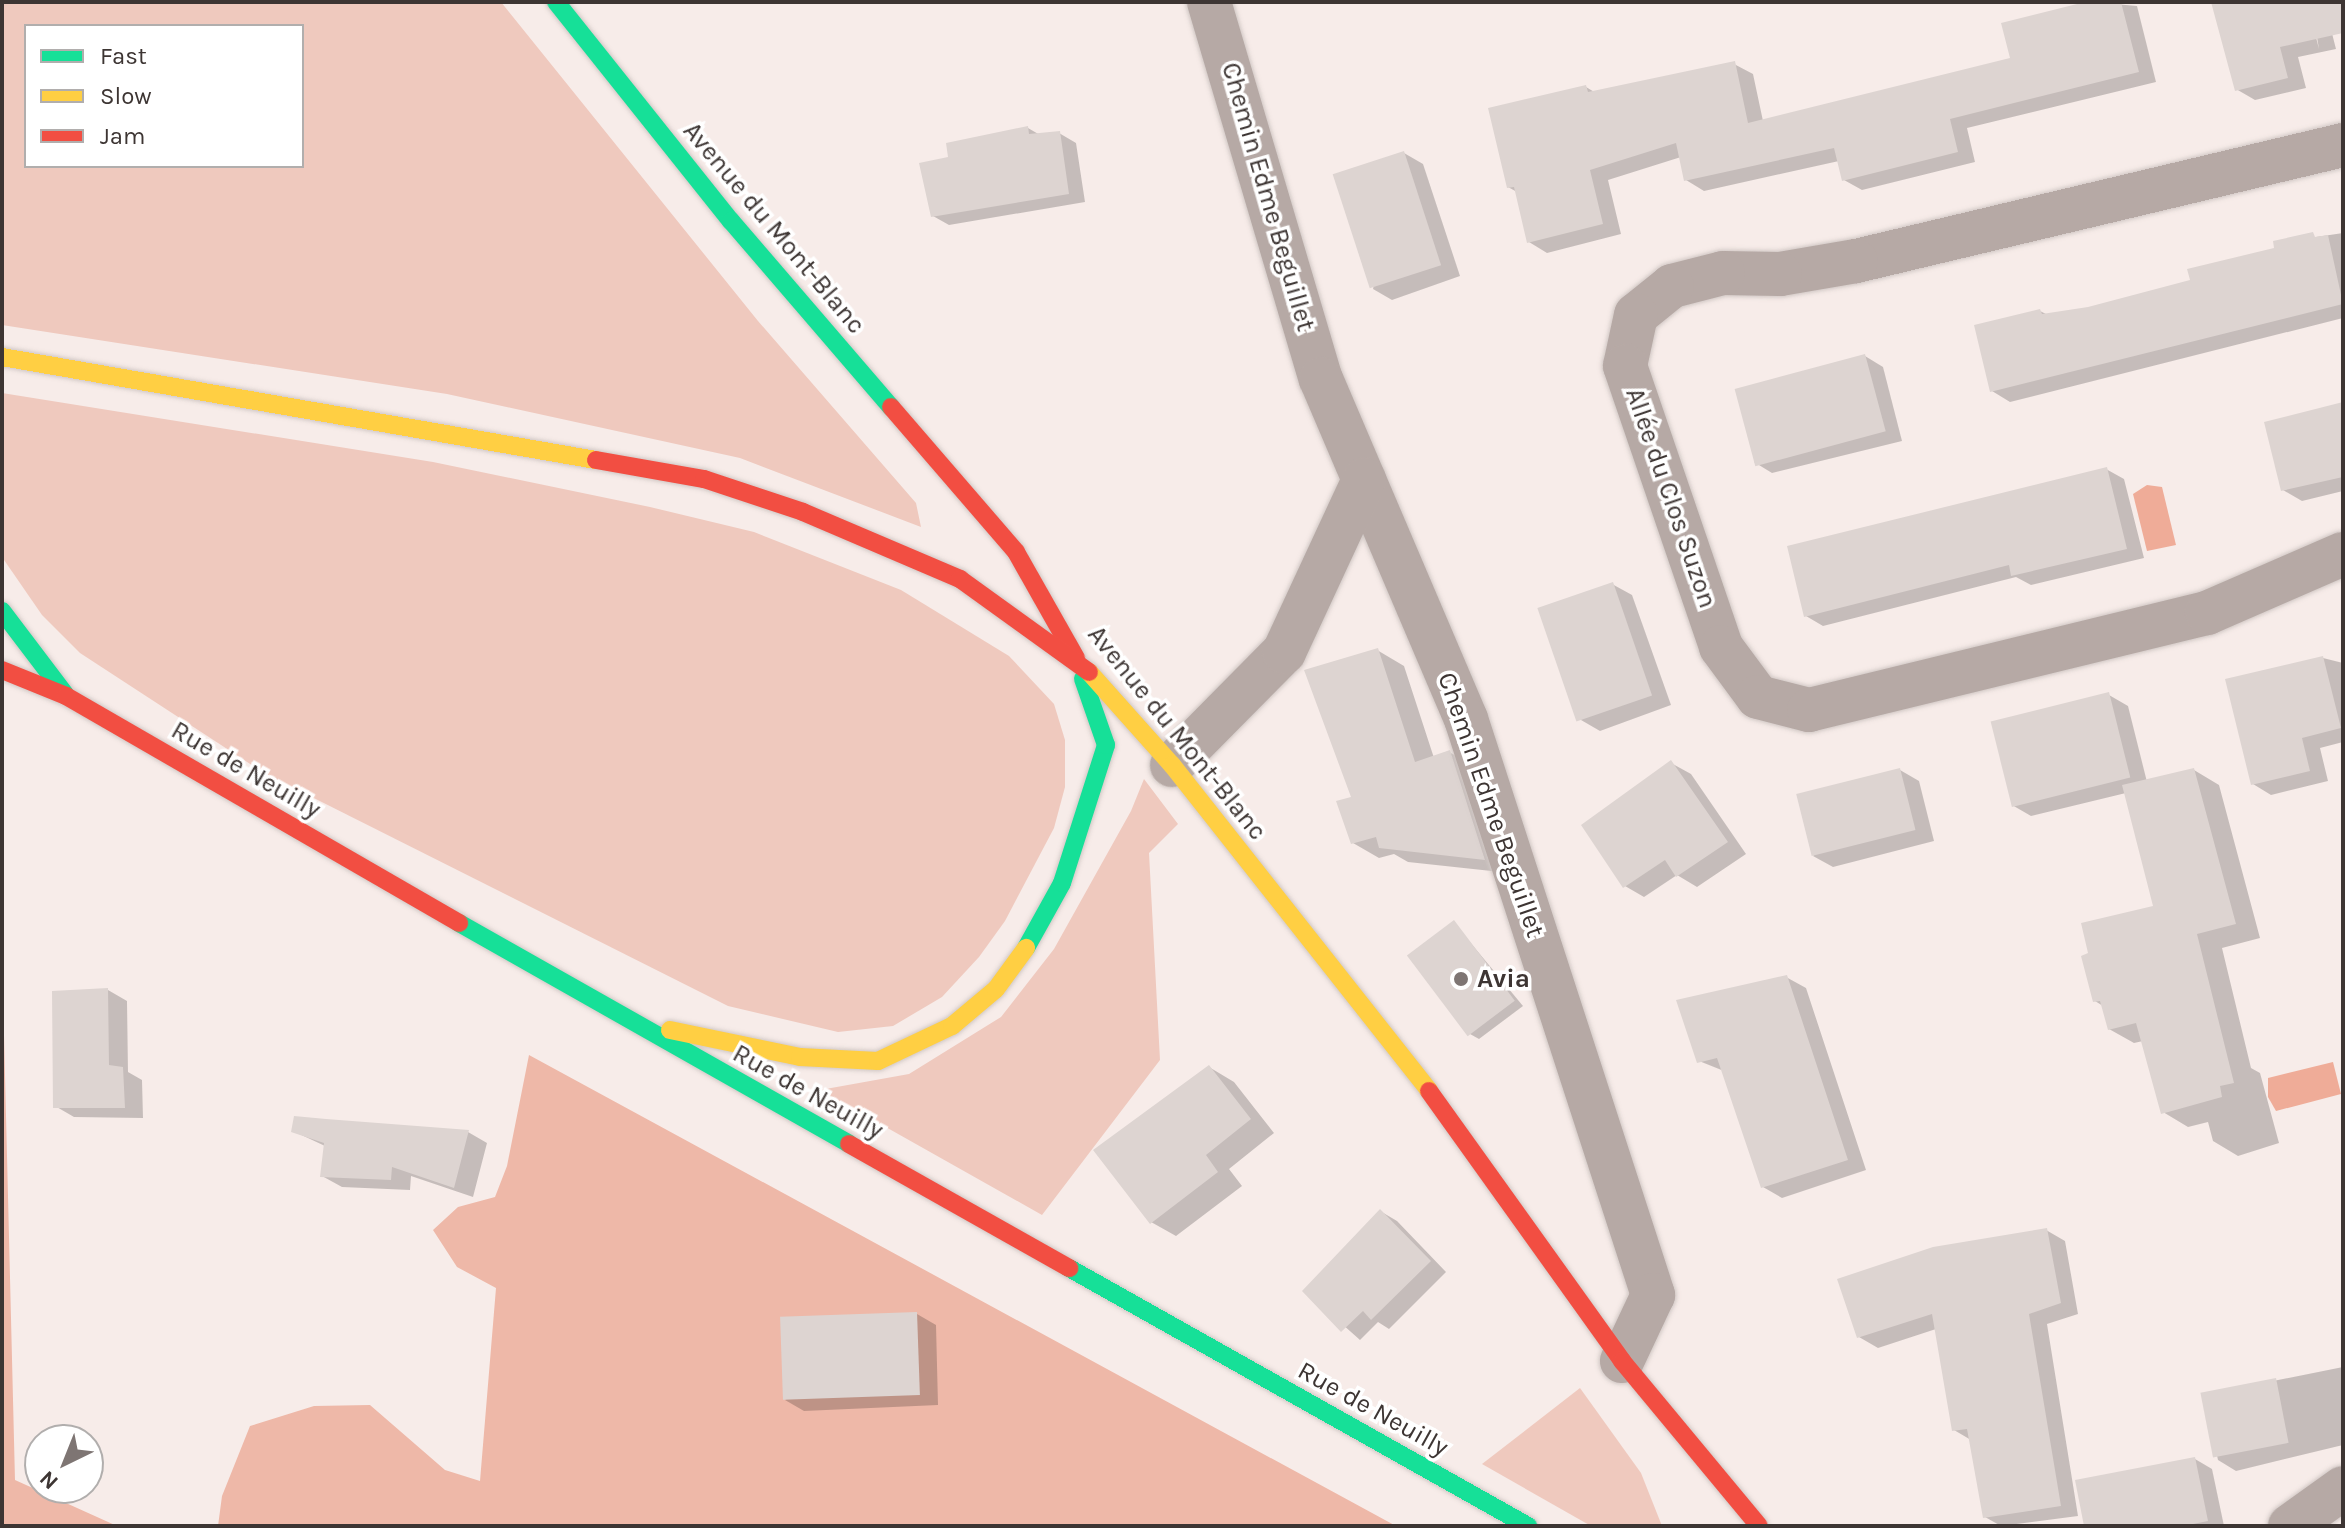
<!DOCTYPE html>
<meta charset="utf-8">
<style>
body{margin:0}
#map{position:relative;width:2345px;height:1528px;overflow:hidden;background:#f7ece9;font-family:Karla,sans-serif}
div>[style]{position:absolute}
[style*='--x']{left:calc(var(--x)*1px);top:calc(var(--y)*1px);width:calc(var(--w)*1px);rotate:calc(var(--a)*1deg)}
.green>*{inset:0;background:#efc9be}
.forest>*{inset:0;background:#eeb8a8}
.water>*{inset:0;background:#efac98}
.shadow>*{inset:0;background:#0003}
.building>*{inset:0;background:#ddd4d1;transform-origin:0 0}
.roads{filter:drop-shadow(0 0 2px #d1c8c5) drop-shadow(0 0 2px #d1c8c5)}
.street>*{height:44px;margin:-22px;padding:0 22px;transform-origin:22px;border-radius:22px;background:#b6a9a5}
.fast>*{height:18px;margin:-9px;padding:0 9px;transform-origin:9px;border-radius:9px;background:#16e098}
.slow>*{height:18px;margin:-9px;padding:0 9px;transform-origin:9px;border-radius:9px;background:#ffcf43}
.jam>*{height:18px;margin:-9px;padding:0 9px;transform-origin:9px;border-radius:9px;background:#f24e42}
.dots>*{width:22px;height:22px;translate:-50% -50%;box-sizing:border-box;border:4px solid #fff;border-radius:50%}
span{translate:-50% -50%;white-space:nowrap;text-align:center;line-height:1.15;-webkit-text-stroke:7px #fff;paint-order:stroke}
.street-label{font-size:26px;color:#3d3533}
.poi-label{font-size:26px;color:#3d3533;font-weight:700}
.left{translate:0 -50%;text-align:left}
.frame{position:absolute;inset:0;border:4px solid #3d3533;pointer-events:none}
.legend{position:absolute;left:24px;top:24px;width:280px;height:144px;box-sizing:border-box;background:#fff;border:2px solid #b1aead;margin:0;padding:10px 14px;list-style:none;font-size:24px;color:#3d3533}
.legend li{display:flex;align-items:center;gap:16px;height:40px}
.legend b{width:40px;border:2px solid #b1aead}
.north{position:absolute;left:24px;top:1424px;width:80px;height:80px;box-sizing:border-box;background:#fff;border:2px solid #b1aead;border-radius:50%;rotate:223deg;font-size:22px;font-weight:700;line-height:32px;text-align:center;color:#3d3533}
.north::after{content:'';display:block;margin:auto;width:28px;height:36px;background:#7e7573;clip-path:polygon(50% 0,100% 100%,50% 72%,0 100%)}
</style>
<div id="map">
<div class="green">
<div style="clip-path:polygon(evenodd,2px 2px,501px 2px,758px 321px,916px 503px,921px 527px,740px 458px,447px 394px,2px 325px,2px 2px,26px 26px,302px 26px,302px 166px,26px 166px,26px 26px)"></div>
<div style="clip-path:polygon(2px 393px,433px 462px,650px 507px,754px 532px,901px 590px,1009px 656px,1054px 704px,1065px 740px,1065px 787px,1054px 828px,1005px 921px,979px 957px,942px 997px,893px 1026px,838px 1032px,728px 1006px,264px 773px,80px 653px,42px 615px,2px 557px)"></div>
<div style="clip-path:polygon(1144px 779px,1178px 824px,1149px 853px,1160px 1060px,1042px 1215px,820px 1090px,909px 1074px,1001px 1017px,1054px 949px,1131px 811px)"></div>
<div style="clip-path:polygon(1580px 1388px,1641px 1473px,1662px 1526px,1591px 1526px,1482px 1464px)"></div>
</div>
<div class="forest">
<div style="clip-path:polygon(2px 953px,15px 1480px,117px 1526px,2px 1526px)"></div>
<div style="clip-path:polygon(529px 1055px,1396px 1526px,218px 1526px,222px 1496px,250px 1426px,314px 1406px,370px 1405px,445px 1470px,480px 1481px,496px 1288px,457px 1267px,433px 1230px,458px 1207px,495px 1197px,507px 1166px)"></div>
</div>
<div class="water">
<div style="clip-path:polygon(2147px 485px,2162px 487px,2176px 545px,2147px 551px,2133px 494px)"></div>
<div style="clip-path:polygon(2333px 1062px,2341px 1094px,2276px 1111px,2268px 1097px,2268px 1078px)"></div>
</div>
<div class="shadow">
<div style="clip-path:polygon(2093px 2px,2137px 6px,2156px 82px,1967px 128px,1975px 162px,1862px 190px,1844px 180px,1839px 161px,1704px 191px,1686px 180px,1681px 157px,1608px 180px,1621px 234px,1547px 253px,1529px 242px,1517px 192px,1508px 187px,1586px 87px,1596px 93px,1734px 64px,1753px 74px,1763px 121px,2013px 60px)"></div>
<div style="clip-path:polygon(2213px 2px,2307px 2px,2319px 49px,2311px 2px,2324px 2px,2336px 49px,2298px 57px,2306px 88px,2255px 100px,2236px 89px)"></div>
<div style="clip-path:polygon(1028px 128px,1040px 135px,1059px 133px,1076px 143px,1085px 202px,949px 225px,933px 216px,950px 159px)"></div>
<div style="clip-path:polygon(1404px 153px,1423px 164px,1460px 276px,1392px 300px,1373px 289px)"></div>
<div style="clip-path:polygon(2343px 233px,2343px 318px,2010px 402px,1992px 391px,2040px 311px,2048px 315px,2088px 309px,2192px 281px,2276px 250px,2275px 243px)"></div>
<div style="clip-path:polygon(1865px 356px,1883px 367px,1902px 441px,1772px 473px,1754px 462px)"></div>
<div style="clip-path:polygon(2343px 404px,2343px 491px,2302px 501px,2283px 490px)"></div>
<div style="clip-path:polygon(2106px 469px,2124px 479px,2144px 558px,2031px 585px,2016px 577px,1823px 626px,1806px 616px)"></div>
<div style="clip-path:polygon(1612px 584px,1632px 595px,1671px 705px,1600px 731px,1581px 720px)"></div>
<div style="clip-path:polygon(1377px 650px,1404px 666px,1434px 758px,1449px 752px,1476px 767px,1510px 873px,1408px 862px,1394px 854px,1379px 858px,1353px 843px)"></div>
<div style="clip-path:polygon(2323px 658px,2343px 663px,2343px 742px,2320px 748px,2328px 781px,2271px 795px,2253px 784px)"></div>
<div style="clip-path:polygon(2109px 695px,2128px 706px,2147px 782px,2194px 770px,2219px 785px,2260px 938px,2222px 948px,2251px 1068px,2260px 1073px,2279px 1143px,2238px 1156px,2213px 1141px,2208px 1122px,2188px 1127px,2163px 1112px,2143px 1041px,2134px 1043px,2109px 1029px,2103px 1006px,2095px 1001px,2155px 907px,2126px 793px,2031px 816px,2012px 805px)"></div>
<div style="clip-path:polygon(1671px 763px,1691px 774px,1746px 854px,1697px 887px,1677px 875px,1644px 897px,1625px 886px)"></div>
<div style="clip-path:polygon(1900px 770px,1919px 781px,1934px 841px,1833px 867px,1813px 856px)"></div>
<div style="clip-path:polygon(1454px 923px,1523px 1006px,1479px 1039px,1470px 1034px)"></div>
<div style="clip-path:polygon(1786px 977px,1806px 988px,1866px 1170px,1782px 1198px,1763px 1187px,1724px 1071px,1699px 1061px)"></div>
<div style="clip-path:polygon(108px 990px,127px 1001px,128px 1072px,142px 1080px,143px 1118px,74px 1117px,55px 1106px)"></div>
<div style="clip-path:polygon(1209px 1067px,1234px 1082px,1274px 1133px,1229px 1169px,1242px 1186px,1176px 1236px,1151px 1222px)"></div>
<div style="clip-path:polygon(293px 1131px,468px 1132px,487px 1143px,473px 1197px,411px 1176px,410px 1190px,342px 1187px,322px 1176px,325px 1146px)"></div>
<div style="clip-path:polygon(1380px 1211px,1397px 1221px,1446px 1272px,1389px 1329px,1378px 1322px,1360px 1340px,1305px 1291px)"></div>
<div style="clip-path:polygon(2046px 1230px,2065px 1241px,2078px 1314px,2047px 1324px,2078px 1516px,2001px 1526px,1985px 1517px,1971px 1440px,1954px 1430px,1936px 1329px,1878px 1348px,1859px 1337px)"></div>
<div style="clip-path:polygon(917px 1314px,936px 1325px,938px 1405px,804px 1411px,785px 1400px)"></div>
<div style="clip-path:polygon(2343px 1367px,2343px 1445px,2236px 1471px,2218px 1460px,2203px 1395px)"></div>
<div style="clip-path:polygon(2195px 1459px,2212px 1469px,2224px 1526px,2086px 1526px)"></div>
</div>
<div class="building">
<div style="clip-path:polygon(2085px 2px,2121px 2px,2139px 72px,1950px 119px,1958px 152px,1842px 181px,1834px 148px,1684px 181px,1676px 143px,1590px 170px,1603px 224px,1527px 243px,1514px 187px,1507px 188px,1488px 108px,1586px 85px,1588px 92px,1735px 61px,1748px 123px,2010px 58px,2001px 23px)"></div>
<div style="clip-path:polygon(2211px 2px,2343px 2px,2343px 33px,2280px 47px,2288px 78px,2235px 91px)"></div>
<div style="clip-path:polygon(1028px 126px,1029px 134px,1060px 131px,1069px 194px,931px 217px,919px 163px,948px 157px,946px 143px)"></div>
<div style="left:1404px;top:151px;width:120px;height:75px;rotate:72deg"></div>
<div style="clip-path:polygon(2313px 232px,2315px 237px,2328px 235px,2343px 304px,1990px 392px,1974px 325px,2040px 309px,2042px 314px,2088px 307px,2190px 280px,2187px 269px,2274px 248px,2273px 241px)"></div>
<div style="left:1865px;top:354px;width:80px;height:135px;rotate:75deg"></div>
<div style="clip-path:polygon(2343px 402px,2343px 477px,2281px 491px,2264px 422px)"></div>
<div style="clip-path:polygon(2107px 467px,2127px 549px,2011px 576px,2009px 565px,1804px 617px,1787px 546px)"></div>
<div style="left:1613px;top:582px;width:120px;height:80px;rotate:71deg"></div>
<div style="clip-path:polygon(1378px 648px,1415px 762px,1450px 750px,1485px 860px,1379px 848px,1376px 837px,1351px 844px,1336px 801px,1351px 797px,1304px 670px)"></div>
<div style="clip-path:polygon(2323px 656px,2341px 728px,2302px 738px,2310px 771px,2251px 785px,2225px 679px)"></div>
<div style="left:2109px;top:692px;width:88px;height:122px;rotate:76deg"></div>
<div style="clip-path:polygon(1671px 760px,1728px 842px,1676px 877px,1665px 860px,1623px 888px,1581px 825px)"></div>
<div style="left:1900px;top:768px;width:64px;height:107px;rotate:76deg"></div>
<div style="clip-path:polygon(2194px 768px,2236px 924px,2197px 934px,2234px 1083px,2220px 1086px,2222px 1097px,2161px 1114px,2136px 1023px,2108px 1030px,2100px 1001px,2093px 1002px,2081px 956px,2088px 953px,2081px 923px,2153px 906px,2122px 785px)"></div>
<div style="left:1454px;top:920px;width:101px;height:59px;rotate:53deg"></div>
<div style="clip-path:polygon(1787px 975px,1848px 1160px,1761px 1188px,1717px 1058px,1697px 1063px,1676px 1000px)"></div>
<div style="clip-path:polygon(108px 988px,109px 1065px,123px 1067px,125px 1108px,53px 1108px,52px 991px)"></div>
<div style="clip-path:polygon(1209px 1065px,1251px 1119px,1206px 1155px,1218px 1172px,1150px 1224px,1093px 1150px)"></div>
<div style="clip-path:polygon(294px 1116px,326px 1119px,469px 1130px,454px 1188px,392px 1167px,391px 1180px,320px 1177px,324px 1143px,291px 1132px)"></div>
<div style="clip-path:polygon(1380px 1209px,1431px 1261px,1371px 1320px,1363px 1311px,1341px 1332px,1302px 1291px)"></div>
<div style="clip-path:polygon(2047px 1228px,2061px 1303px,2029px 1314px,2061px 1506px,1983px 1518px,1967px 1429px,1952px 1431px,1932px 1314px,1857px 1338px,1837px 1279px,1933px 1247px)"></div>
<div style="left:917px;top:1312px;width:83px;height:137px;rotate:88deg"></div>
<div style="left:2276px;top:1378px;width:66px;height:77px;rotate:79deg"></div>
<div style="clip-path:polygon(2195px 1457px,2208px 1521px,2183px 1526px,2084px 1526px,2075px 1480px)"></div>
</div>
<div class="roads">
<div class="street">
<div style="--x:1209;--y:2;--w:393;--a:73.5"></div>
<div style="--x:1321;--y:379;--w:370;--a:66.9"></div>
<div style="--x:1466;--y:719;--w:606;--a:72.01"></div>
<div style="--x:1653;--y:1295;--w:73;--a:115.2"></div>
<div style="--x:2343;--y:145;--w:501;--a:166.6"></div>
<div style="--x:1856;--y:261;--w:77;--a:170.3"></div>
<div style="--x:1780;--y:274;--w:57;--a:-179"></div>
<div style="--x:1723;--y:273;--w:53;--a:165.7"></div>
<div style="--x:1672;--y:286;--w:46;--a:141.1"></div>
<div style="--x:1636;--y:315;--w:52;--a:102.2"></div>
<div style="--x:1625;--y:366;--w:297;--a:71.1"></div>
<div style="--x:1721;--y:647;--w:62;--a:53.5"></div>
<div style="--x:1758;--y:697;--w:53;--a:14.3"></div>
<div style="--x:1809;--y:710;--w:410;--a:-13.7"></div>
<div style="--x:2207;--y:613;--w:148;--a:-23.5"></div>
<div style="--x:1172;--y:765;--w:159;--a:-45.3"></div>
<div style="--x:1284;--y:652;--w:190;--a:-65.1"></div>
<div style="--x:2290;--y:1526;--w:65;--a:-35.6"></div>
</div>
<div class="fast">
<div style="--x:556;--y:2;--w:280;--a:51.4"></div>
<div style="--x:731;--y:221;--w:245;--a:49.3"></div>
<div style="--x:2;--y:611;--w:104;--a:52.8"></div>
<div style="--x:459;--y:923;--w:448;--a:29.5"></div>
<div style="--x:1026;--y:948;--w:74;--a:-61"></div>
<div style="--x:1062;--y:883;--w:145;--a:-72.3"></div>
<div style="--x:1106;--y:745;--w:70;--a:-109.2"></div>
<div style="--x:1069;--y:1268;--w:527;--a:29.34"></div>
</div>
<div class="slow">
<div style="--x:2;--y:357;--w:603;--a:9.84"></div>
<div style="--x:1089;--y:672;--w:125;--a:48.3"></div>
<div style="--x:1172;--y:765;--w:415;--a:51.7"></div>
<div style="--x:670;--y:1030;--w:133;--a:11.7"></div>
<div style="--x:800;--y:1057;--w:78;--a:2.9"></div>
<div style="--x:878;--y:1061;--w:82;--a:-25.3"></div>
<div style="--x:952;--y:1026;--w:57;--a:-40.1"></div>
<div style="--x:996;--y:989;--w:51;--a:-53.8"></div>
</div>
<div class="jam">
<div style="--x:891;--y:407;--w:191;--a:49.2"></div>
<div style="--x:1016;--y:552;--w:122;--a:60.5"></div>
<div style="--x:596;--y:460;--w:110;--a:10"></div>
<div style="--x:704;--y:479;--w:104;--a:18.4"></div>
<div style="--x:803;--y:512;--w:171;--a:23.1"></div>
<div style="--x:960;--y:579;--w:159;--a:35.8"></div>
<div style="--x:2;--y:670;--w:69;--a:22.1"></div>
<div style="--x:66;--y:696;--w:454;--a:30"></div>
<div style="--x:1429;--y:1091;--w:332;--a:54.4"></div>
<div style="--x:1622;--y:1361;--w:214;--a:50.3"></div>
<div style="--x:849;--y:1144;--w:253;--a:29.4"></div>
</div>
</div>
<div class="dots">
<div style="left:1461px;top:979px;background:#7e7573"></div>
</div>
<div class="street-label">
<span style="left:1268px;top:197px;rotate:74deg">Chemin Edme Beguillet</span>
<span style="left:774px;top:228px;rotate:50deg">Avenue du Mont-Blanc</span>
<span style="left:1671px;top:498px;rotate:71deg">Allée du Clos Suzon</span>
<span style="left:1177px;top:733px;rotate:51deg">Avenue du Mont-Blanc</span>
<span style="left:246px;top:770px;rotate:30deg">Rue de Neuilly</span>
<span style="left:1491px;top:805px;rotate:71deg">Chemin Edme Beguillet</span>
<span style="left:808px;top:1092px;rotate:29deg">Rue de Neuilly</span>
<span style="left:1373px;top:1409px;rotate:29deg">Rue de Neuilly</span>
</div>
<div class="poi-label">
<span class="left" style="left:1477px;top:979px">Avia</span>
</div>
<div class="frame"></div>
<ul class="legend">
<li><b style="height:10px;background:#16e098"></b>Fast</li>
<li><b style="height:10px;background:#ffcf43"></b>Slow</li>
<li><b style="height:10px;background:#f24e42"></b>Jam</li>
</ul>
<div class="north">N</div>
</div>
